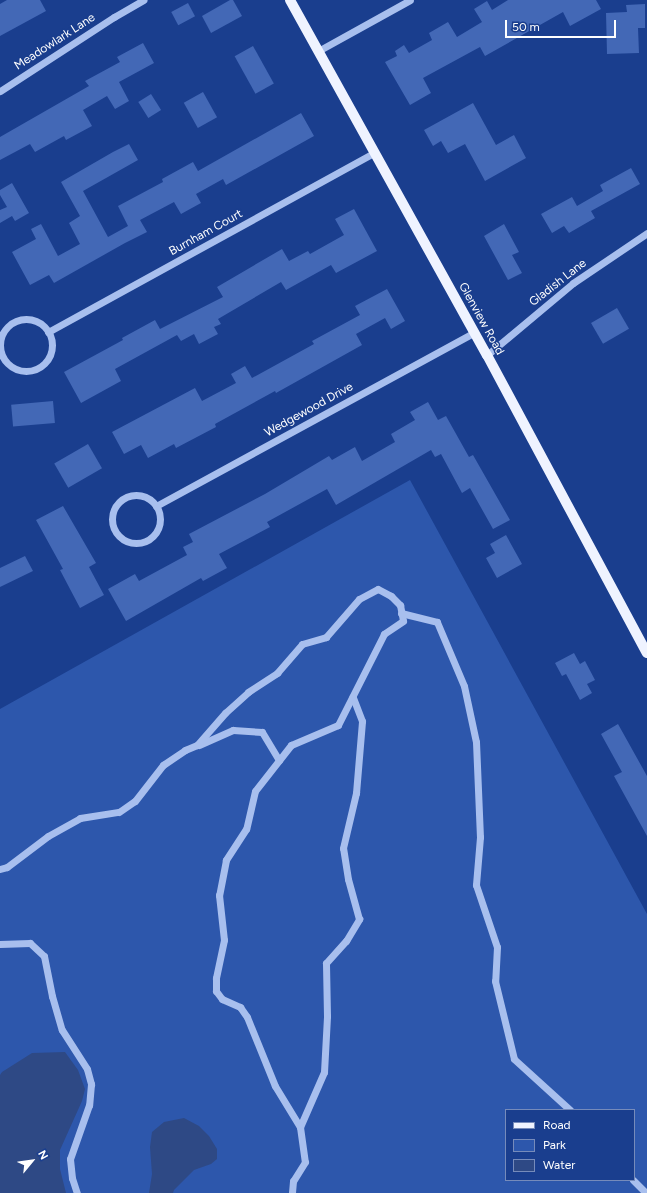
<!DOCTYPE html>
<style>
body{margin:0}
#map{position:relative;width:647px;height:1193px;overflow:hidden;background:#1a3e8e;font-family:Figtree,sans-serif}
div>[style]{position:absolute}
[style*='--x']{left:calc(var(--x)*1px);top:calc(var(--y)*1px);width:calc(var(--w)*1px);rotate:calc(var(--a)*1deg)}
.green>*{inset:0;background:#2d57ac}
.water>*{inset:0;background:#2e4985}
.building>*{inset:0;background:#4368b6;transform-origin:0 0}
.minor>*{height:7px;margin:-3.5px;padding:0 3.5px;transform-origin:3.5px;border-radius:3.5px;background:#a8bfee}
.minor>.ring{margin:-3.5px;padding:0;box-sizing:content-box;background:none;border:7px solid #a8bfee;border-radius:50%}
.major>*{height:10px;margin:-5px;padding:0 5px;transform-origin:5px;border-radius:5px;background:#eff3ff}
span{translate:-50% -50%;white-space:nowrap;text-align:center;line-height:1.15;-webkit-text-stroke:3px #1a3e8e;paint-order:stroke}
.street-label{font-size:12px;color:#fff}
.legend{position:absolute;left:505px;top:1109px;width:130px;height:72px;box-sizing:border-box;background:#1a3e8e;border:1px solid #768bbb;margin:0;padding:5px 7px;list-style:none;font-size:12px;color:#fff}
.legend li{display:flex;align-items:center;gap:8px;height:20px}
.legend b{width:20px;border:1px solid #768bbb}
.north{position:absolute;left:12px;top:1141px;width:40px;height:40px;-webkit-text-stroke:3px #1a3e8e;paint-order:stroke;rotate:61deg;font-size:11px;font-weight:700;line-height:16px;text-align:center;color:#fff}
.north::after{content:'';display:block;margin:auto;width:14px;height:18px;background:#fff;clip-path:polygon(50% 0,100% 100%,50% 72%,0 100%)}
.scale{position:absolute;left:505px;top:20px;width:111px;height:18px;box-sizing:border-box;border:2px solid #fff;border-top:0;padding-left:5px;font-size:12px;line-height:14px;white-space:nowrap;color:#fff;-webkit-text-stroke:3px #1a3e8e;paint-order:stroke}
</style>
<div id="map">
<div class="green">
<div style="clip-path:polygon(evenodd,410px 480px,647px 914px,647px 1193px,0 1193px,0 709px,410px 480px,506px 1110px,634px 1110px,634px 1180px,506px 1180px,506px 1110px)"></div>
</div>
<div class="water">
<div style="clip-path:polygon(65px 1052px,78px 1070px,85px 1089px,82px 1101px,60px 1150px,60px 1169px,66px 1193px,0 1193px,0 1075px,2px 1072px,32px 1053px)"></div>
<div style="clip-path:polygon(184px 1118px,199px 1126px,209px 1136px,217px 1149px,217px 1159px,211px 1164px,194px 1170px,174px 1190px,173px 1193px,149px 1193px,152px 1174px,150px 1147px,152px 1132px,164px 1122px)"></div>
</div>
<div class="building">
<div style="clip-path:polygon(7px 0,40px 0,46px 11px,0 36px,0 4px)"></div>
<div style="clip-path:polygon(230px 0,233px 0,242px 16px,211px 33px,202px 16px)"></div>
<div style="clip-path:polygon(508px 0,596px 0,601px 9px,570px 26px,563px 12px,485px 56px,480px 47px,423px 78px,431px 93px,410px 105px,385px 62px,397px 56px,395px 51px,404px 45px,409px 53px,432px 40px,429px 33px,448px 22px,457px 37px,482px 22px,474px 9px,487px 1px,492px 10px)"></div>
<div style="left:188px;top:3px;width:15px;height:19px;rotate:62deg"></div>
<div style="clip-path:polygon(645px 4px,645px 28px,638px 28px,639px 53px,607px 54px,606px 13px,627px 12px,626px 5px)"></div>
<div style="clip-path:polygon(143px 43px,154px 63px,119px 82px,129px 101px,115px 109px,107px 96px,83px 110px,92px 126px,66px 140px,64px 136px,35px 152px,30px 144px,0 160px,0 137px,89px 86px,85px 81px,120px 62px,117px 57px)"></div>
<div style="left:253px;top:46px;width:43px;height:21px;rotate:61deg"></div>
<div style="left:203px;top:92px;width:29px;height:22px;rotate:61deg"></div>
<div style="left:151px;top:94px;width:19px;height:15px;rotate:58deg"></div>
<div style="clip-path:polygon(473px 103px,496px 145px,514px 135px,526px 158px,485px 181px,465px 144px,448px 153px,441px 141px,433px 146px,424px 130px)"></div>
<div style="clip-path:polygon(301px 113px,314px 136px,226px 185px,223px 179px,196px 194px,201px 203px,181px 214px,174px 202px,140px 220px,147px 232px,125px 243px,54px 283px,49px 275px,30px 285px,12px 252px,36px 239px,31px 229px,41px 224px,58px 256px,80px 244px,69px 223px,80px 216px,61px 182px,113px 152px,129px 144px,138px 160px,83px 191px,108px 237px,128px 226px,118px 206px,163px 182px,162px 179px,193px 162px,198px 171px)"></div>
<div style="clip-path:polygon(631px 168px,640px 184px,591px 211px,595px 218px,569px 233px,564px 226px,552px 233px,541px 214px,572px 197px,577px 206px,603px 191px,600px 185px)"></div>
<div style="clip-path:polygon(12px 183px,29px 213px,15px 221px,12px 216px,0 223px,0 210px,7px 207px,0 195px,0 190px)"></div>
<div style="clip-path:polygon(354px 209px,377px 251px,336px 273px,331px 265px,286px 290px,281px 282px,218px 319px,221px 324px,214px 327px,218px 334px,199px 344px,194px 334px,181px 341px,177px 335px,115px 369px,121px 381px,81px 403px,64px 372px,123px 340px,122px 338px,155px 320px,160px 329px,223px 297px,217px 287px,282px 249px,289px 261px,308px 251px,310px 254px,344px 235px,335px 219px)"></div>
<div style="clip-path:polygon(504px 224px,519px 252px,512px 255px,522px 273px,508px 280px,484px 236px)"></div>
<div style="clip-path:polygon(387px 289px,405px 321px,391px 329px,385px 318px,356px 334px,362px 345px,276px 393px,275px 391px,215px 424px,216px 427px,176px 448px,174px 444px,148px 458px,141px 445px,124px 454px,112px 432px,195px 388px,202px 401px,236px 383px,231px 374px,245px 366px,252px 378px,314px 344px,312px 341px,360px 315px,355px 306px)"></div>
<div style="left:617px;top:308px;width:24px;height:30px;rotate:60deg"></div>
<div style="left:53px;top:401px;width:22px;height:42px;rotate:85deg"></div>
<div style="clip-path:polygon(428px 402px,438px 420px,446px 416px,469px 457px,473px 455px,510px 520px,493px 529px,470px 488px,462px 493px,441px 454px,435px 457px,431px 450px,336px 505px,327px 489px,267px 522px,270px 527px,219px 554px,227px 568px,203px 581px,201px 578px,126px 621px,108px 589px,135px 574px,139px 581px,187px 555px,183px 547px,193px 542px,189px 534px,265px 494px,329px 456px,332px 460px,355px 447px,362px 461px,395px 442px,391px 434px,415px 420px,410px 412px)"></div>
<div style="left:88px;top:444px;width:28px;height:39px;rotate:60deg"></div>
<div style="clip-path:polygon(63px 506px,96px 563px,89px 567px,104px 595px,80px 608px,60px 570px,63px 569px,36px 520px)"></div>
<div style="clip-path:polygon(506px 535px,522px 564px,497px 578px,486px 558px,495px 553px,490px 544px)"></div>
<div style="clip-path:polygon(25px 556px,33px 571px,0 587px,0 568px)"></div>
<div style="clip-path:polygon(574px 653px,580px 664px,585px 661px,595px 680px,587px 684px,592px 693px,580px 700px,566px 674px,562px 676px,555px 663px)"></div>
<div style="clip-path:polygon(618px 724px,647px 776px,647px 836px,614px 776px,622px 772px,601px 734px)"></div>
</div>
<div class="minor">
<div style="--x:318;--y:51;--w:105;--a:-29"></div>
<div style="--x:0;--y:91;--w:136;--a:-33"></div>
<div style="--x:114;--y:17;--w:34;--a:-30"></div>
<div class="ring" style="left:0;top:319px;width:45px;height:45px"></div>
<div style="--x:48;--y:332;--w:372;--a:-28.8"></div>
<div style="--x:487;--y:355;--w:112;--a:-39.9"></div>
<div style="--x:573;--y:283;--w:89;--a:-34"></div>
<div class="ring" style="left:112px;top:495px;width:41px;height:41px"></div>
<div style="--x:156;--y:506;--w:361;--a:-28.6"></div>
<div style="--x:401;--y:613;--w:37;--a:14"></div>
<div style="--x:437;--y:622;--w:69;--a:67.1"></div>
<div style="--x:464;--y:686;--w:57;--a:77.9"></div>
<div style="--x:476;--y:742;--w:95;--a:87.6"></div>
<div style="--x:480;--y:837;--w:48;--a:94.8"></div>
<div style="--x:476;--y:885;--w:65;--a:71.3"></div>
<div style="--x:497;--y:947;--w:34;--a:93"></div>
<div style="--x:495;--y:981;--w:80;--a:76.3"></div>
<div style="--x:514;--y:1059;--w:76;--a:42.3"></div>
<div style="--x:199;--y:745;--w:37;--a:-24"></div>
<div style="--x:233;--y:730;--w:29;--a:4"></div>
<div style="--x:262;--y:732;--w:33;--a:59"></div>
<div style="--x:0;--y:869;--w:7;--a:-16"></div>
<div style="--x:7;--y:867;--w:51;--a:-37.1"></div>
<div style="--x:48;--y:836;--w:37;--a:-29"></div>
<div style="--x:80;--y:818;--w:39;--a:-9"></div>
<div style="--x:119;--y:812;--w:19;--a:-35"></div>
<div style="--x:135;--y:801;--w:46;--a:-52.1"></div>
<div style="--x:163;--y:765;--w:27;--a:-34"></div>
<div style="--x:185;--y:750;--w:13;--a:-23"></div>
<div style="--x:197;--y:745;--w:43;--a:-48.8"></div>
<div style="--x:225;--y:713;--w:31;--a:-42"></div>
<div style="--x:248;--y:692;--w:35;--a:-33"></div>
<div style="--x:277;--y:673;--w:38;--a:-49"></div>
<div style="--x:302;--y:644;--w:25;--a:-16"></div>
<div style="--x:326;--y:637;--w:50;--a:-49"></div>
<div style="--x:359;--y:599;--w:21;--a:-28"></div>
<div style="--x:378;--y:589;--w:15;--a:28"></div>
<div style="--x:391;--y:596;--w:13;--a:45"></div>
<div style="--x:400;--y:605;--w:16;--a:79"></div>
<div style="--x:403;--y:621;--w:23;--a:146"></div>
<div style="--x:384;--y:634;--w:102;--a:116.8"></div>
<div style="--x:338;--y:725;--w:51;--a:156.9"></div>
<div style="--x:291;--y:745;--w:58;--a:128"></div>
<div style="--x:255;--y:791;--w:39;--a:103"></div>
<div style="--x:246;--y:829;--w:37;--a:123"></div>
<div style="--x:226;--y:860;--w:36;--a:101"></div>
<div style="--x:219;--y:895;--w:45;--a:83.7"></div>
<div style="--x:224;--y:940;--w:39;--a:102"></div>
<div style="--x:216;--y:978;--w:13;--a:90"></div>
<div style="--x:216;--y:991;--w:10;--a:53"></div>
<div style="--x:222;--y:999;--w:20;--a:24"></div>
<div style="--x:240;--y:1007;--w:12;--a:55"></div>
<div style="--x:247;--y:1017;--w:74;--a:67.9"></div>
<div style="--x:275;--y:1086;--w:48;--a:58.6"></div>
<div style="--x:300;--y:1127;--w:35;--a:82"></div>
<div style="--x:305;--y:1162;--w:22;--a:122"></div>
<div style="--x:293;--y:1181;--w:12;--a:95"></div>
<div style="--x:0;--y:944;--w:30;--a:-2"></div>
<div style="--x:30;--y:943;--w:19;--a:43"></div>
<div style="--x:44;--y:956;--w:41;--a:78.7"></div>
<div style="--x:52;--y:996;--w:35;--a:74"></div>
<div style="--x:62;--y:1030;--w:46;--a:57.3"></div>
<div style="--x:87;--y:1069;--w:16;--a:75"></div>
<div style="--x:91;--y:1084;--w:21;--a:95"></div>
<div style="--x:89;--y:1105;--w:57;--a:109.4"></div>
<div style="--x:70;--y:1159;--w:19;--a:84"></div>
<div style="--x:72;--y:1178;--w:16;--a:72"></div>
<div style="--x:300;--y:1127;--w:60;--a:-66.4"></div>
<div style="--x:324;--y:1072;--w:56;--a:-86.9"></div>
<div style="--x:327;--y:1016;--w:53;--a:-91.1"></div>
<div style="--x:326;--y:963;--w:30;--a:-48"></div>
<div style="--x:346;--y:941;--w:26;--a:-59"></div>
<div style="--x:359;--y:919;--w:41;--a:-105.4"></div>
<div style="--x:348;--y:879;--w:31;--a:-99"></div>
<div style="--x:343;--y:848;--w:57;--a:-76.7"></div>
<div style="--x:356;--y:793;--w:72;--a:-85.2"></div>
<div style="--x:362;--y:721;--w:26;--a:-111"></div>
<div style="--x:633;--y:1180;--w:18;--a:45"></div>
</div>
<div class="major">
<div style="--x:290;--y:0;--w:406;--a:61"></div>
<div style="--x:487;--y:355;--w:338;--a:61.8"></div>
</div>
<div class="street-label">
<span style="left:55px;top:42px;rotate:-33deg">Meadowlark Lane</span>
<span style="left:206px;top:233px;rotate:-29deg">Burnham Court</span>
<span style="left:558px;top:283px;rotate:-38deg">Gladish Lane</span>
<span style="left:481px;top:319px;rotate:61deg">Glenview Road</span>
<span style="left:309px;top:410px;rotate:-29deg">Wedgewood Drive</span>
</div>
<ul class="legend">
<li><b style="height:5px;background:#eff3ff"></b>Road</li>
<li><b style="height:11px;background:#2d57ac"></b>Park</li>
<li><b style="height:11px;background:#2e4985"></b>Water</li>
</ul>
<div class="north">N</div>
<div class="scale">50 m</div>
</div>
